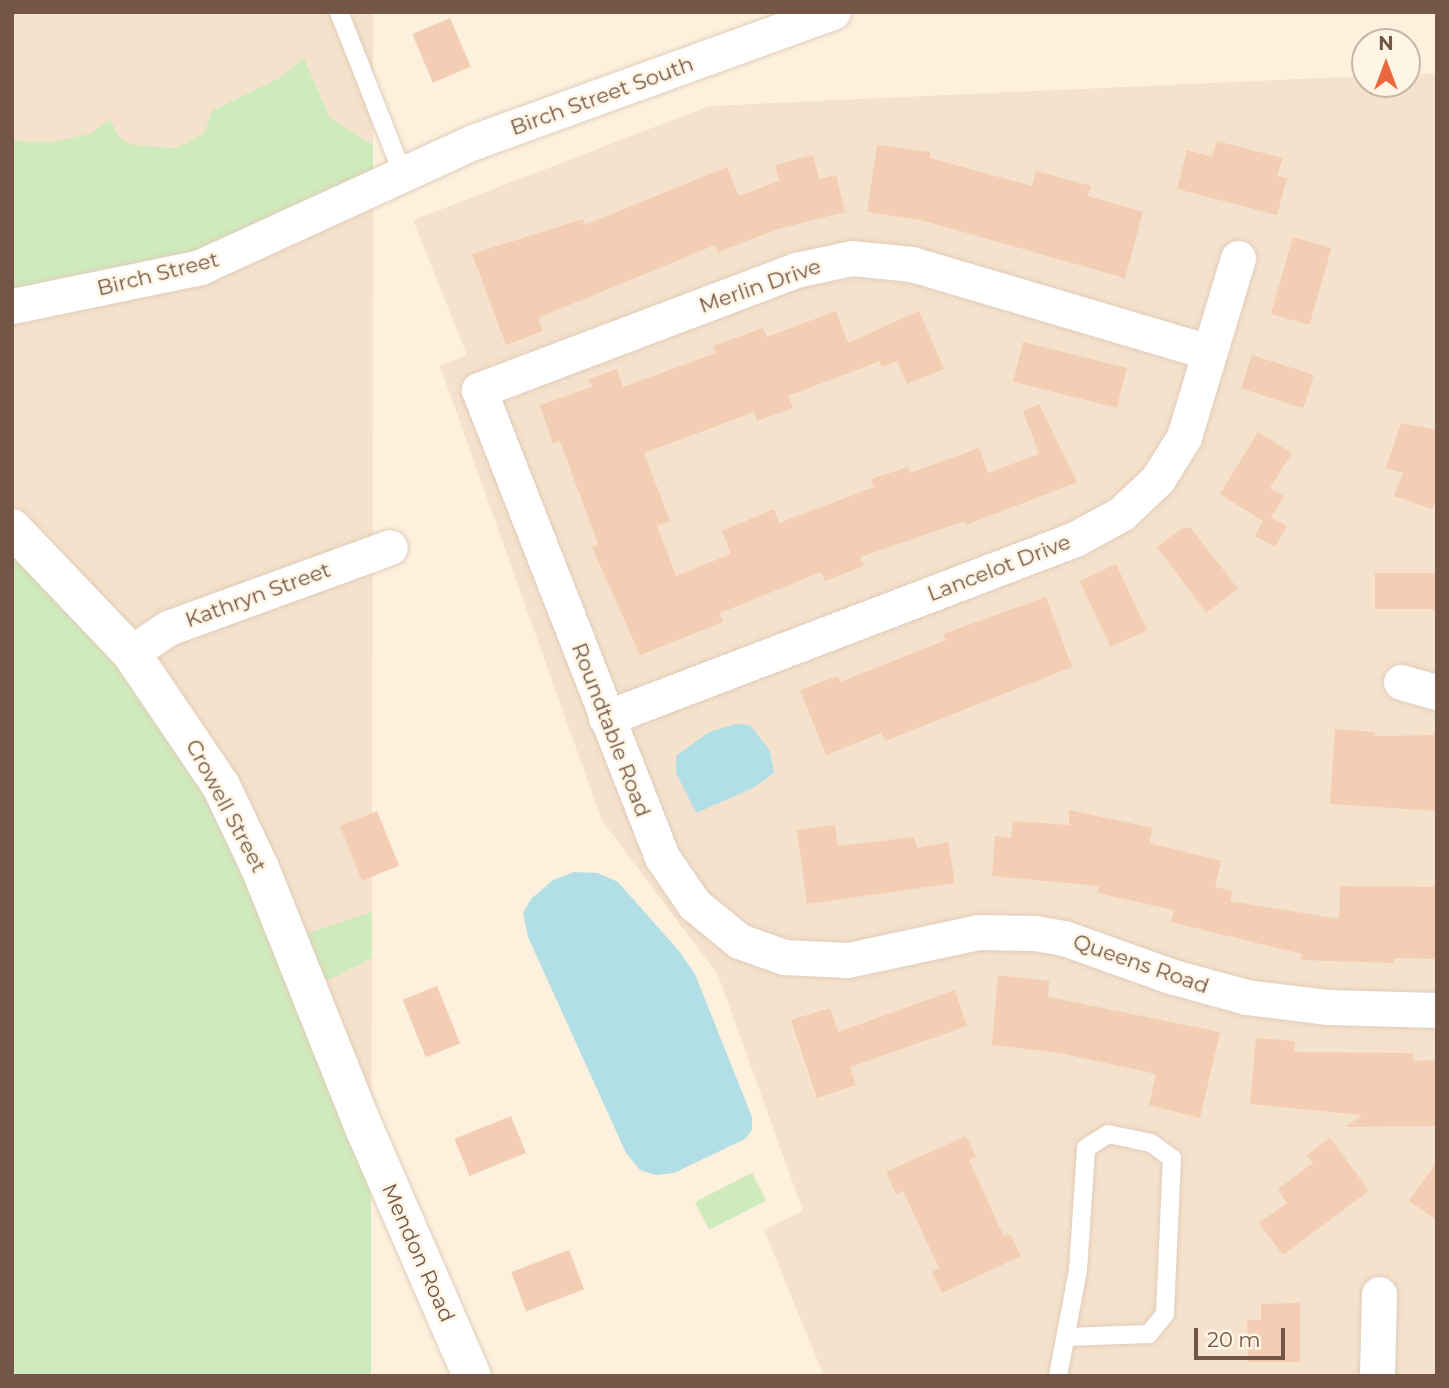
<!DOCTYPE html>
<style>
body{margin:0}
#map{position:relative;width:1449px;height:1388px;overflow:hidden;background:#fdf1de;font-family:Montserrat,sans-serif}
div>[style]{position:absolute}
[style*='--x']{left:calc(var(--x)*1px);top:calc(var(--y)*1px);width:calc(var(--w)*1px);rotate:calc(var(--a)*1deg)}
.residential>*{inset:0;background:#f4e2cc}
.green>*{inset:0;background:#cfeabc;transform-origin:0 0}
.water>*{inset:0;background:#b2dee6}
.building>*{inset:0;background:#f3ceb4;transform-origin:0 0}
.roads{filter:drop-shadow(0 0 2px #e1ccba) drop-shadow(0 0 2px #e1ccba)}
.lane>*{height:18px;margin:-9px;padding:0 9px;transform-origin:9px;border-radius:9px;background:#fff}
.street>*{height:35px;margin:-17.5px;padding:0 17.5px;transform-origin:17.5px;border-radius:17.5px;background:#fff}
.secondary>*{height:38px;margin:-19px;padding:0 19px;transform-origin:19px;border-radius:19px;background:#fff}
span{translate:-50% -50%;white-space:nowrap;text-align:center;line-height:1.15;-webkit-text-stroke:5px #fff5e4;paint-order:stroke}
.street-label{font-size:21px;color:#735646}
.frame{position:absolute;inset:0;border:14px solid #735646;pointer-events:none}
.north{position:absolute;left:1351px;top:28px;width:70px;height:70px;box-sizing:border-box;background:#fff5e4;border:2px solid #c7b5a5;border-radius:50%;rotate:0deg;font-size:19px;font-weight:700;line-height:28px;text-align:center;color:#735646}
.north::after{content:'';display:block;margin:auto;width:24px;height:32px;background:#ec663e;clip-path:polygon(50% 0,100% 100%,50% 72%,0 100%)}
.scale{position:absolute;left:1194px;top:1328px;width:91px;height:32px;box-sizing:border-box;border:4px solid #735646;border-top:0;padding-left:9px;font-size:21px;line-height:24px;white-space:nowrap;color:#735646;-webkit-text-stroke:5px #fff5e4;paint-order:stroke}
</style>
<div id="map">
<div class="residential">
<div style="clip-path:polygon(12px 12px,373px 12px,373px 145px,330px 118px,304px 58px,281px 77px,212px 111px,204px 133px,176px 148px,134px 145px,92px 133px,53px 142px,12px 141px)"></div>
<div style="clip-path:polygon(1437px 73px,1437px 1376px,824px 1376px,764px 1230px,803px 1211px,718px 975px,602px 821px,440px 366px,467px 355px,413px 220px,709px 106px,1365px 76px,1365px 84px,1407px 84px,1407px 74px)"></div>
<div style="clip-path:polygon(373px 190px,372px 912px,293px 938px,12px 534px,12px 317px)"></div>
<div style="clip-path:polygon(372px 958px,371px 1147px,309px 988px)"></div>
</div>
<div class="green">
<div style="clip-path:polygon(304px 58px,330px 118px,373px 145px,373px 190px,12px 317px,12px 141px,53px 142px,92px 133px,110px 119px,119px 138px,134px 145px,176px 148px,204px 133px,212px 111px,281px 77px)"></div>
<div style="clip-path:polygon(12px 534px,125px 653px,293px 938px,372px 912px,372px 958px,309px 989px,371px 1147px,371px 1376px,12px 1376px)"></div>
<div style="left:752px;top:1173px;width:31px;height:64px;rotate:63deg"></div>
</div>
<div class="water">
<div style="clip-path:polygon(736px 724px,750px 725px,770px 751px,774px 773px,753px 788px,696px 813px,676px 773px,676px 756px,709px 732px)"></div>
<div style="clip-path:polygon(574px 872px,598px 873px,618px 882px,679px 951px,695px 974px,752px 1117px,752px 1130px,745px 1139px,674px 1173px,656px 1175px,640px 1170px,626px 1153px,528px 937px,523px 913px,531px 899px,553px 880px)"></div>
</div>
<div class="building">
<div style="left:450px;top:18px;width:53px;height:41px;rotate:67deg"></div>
<div style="clip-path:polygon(1217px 141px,1283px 158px,1277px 176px,1287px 178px,1277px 215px,1177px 189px,1187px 150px,1212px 157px)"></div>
<div style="clip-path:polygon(877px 145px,930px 152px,930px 158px,1032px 186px,1036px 171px,1091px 186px,1088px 196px,1143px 212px,1125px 278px,921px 220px,867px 212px)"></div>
<div style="clip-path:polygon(813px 155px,819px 179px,836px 175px,845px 212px,778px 229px,718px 252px,715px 245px,538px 318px,543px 331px,506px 345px,472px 254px,583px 219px,585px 225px,727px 167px,739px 196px,779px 181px,775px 165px)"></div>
<div style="left:1293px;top:237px;width:40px;height:80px;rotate:16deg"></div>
<div style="clip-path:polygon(836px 311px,848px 343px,919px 311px,944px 369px,907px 384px,897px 361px,882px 367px,880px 361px,788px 396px,793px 408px,757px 421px,754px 412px,644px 453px,670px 521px,657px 526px,676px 576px,731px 554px,722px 531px,774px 509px,779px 523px,874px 487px,871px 479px,908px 467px,910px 473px,979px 448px,988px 473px,1039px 454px,1023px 411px,1039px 404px,1077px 482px,966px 525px,965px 521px,860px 557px,864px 566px,825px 581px,821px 572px,720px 613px,723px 622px,640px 655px,592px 547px,598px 544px,560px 441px,553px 444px,540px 405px,592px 387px,589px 379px,617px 369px,623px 387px,716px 353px,713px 346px,763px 328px,767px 337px)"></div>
<div style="left:1023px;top:342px;width:107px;height:41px;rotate:14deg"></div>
<div style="left:1252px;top:355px;width:65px;height:35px;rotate:18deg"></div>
<div style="clip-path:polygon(1401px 423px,1437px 430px,1437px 496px,1432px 509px,1394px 496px,1403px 473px,1386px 468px)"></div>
<div style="clip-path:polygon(1258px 432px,1292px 453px,1270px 488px,1284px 496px,1271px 518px,1287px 526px,1275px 547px,1255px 536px,1263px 521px,1220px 494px)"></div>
<div style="clip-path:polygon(1182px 528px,1191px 528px,1238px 589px,1206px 613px,1157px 547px)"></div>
<div style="left:1116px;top:564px;width:73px;height:40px;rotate:65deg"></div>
<div style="left:1437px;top:573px;width:36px;height:62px;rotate:90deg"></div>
<div style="clip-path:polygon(1046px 597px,1072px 667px,885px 741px,881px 733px,826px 755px,800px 690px,838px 676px,840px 682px,946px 640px,943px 634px)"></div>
<div style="clip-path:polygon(1335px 729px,1375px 732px,1375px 736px,1437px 735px,1437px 811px,1330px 804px)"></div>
<div style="clip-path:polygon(1069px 810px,1153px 828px,1149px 843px,1221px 861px,1215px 887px,1232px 891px,1230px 901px,1339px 919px,1340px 886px,1437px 887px,1437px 959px,1395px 958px,1394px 963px,1301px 960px,1302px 954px,1171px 922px,1174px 910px,1097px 893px,1099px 886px,992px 876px,995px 836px,1011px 838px,1013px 821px,1069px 825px)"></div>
<div style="left:377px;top:811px;width:59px;height:40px;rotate:68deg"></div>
<div style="clip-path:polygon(835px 825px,838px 846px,914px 837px,917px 848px,948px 842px,955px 883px,807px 904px,797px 830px)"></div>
<div style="clip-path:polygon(998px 975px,1049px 981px,1048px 997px,1220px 1032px,1200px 1118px,1149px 1105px,1156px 1074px,1060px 1053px,992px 1045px)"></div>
<div style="left:437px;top:986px;width:62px;height:37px;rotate:68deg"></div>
<div style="clip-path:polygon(955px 990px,967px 1026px,850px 1067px,856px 1085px,817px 1098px,791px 1020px,830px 1008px,838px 1032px)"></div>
<div style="clip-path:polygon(1256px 1038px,1295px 1041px,1294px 1052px,1413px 1053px,1413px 1061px,1437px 1060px,1437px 1126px,1345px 1127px,1362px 1115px,1250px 1104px)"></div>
<div style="left:511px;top:1116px;width:40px;height:61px;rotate:68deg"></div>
<div style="clip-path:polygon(966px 1136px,976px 1157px,969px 1160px,1004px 1237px,1010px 1234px,1021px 1256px,942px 1293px,932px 1272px,939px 1268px,903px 1191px,896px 1194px,886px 1172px)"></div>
<div style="clip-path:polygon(1330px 1138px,1369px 1191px,1283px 1255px,1259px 1223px,1287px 1203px,1278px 1189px,1313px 1163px,1307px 1155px)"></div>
<div style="clip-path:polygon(1437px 1162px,1437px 1220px,1409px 1201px)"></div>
<div style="left:569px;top:1250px;width:42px;height:62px;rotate:69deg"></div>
<div style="clip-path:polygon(1300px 1303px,1300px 1362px,1248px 1362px,1247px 1320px,1261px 1320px,1261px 1304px)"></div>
</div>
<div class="roads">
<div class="lane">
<div style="--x:339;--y:12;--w:172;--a:68.5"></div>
<div style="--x:1058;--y:1376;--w:108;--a:-79.3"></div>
<div style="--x:1078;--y:1270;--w:122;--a:-86.2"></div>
<div style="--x:1086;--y:1148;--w:26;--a:-32"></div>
<div style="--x:1108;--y:1134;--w:44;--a:11.8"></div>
<div style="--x:1151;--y:1143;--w:26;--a:36"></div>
<div style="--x:1172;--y:1158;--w:156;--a:92.6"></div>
<div style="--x:1165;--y:1314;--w:26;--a:129"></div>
<div style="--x:1149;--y:1334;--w:83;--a:177.9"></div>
</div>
<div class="street">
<div style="--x:12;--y:306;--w:192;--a:-11.7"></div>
<div style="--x:200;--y:267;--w:300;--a:-24.6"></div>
<div style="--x:473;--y:142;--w:383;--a:-19.9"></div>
<div style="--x:1209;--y:352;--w:310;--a:-163.5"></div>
<div style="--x:912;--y:264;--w:60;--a:-174.3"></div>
<div style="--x:852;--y:258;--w:57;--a:167.9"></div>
<div style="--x:796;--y:270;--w:339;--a:159.3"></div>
<div style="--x:479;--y:390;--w:502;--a:68.6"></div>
<div style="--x:662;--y:857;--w:57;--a:55.8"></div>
<div style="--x:694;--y:904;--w:58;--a:39.4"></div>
<div style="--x:739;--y:941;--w:48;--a:19.6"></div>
<div style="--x:784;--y:957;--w:64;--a:2.7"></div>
<div style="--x:848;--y:960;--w:134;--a:-12.1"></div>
<div style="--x:979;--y:932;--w:56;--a:1"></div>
<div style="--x:1035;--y:933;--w:29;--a:10"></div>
<div style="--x:1064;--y:938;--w:113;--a:19.7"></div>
<div style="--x:1170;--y:976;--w:79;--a:15.4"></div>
<div style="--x:1246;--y:997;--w:83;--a:7"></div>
<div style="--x:1328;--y:1007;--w:109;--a:1.6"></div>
<div style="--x:131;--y:653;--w:45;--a:-34"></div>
<div style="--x:168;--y:628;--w:236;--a:-20"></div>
<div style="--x:1401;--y:682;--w:37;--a:16"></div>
<div style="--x:606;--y:718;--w:502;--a:-20.89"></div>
<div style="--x:1075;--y:539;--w:52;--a:-28.5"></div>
<div style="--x:1121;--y:514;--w:51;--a:-43.4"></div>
<div style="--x:1158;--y:479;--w:49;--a:-58.2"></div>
<div style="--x:1184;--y:437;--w:187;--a:-73.2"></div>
<div style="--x:1377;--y:1376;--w:82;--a:-88.6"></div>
</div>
<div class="secondary">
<div style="--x:12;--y:528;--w:173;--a:46.4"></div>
<div style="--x:131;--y:653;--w:161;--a:55.9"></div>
<div style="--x:221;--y:786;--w:91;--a:64.6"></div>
<div style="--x:260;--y:868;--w:282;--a:68.2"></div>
<div style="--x:365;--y:1130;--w:268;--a:66.5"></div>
</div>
</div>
<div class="street-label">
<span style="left:602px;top:96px;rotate:-20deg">Birch Street South</span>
<span style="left:158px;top:274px;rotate:-14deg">Birch Street</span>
<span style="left:760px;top:286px;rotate:-19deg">Merlin Drive</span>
<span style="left:999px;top:568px;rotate:-21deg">Lancelot Drive</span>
<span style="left:258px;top:595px;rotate:-20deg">Kathryn Street</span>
<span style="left:611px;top:730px;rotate:69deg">Roundtable Road</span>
<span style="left:226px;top:806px;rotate:62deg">Crowell Street</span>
<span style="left:1141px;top:964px;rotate:19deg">Queens Road</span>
<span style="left:418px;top:1253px;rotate:66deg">Mendon Road</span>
</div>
<div class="frame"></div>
<div class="north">N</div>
<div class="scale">20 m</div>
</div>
